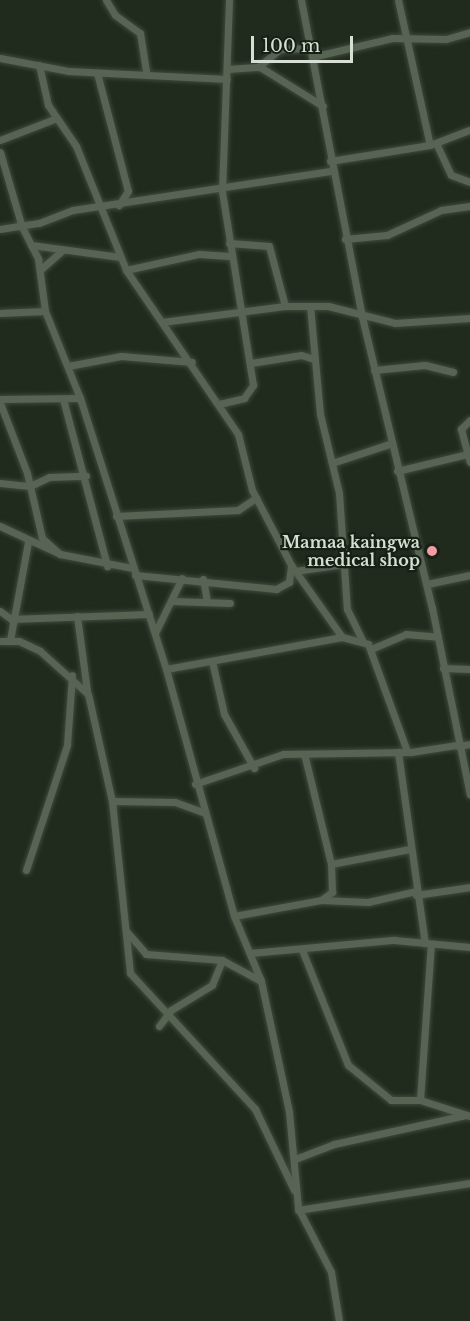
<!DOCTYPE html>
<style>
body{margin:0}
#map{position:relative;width:470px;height:1321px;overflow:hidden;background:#202b1d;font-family:"Libre Baskerville",serif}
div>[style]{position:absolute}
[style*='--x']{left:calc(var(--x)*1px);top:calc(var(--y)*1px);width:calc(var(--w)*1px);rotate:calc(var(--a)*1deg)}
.roads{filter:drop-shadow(0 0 2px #3f493d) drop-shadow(0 0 2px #3f493d)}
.minor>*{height:7px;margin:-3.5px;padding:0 3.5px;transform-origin:3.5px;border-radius:3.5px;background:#576454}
.dots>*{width:16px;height:16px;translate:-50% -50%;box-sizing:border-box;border:3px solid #162114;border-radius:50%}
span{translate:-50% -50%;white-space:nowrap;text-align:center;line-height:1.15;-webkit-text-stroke:4.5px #162114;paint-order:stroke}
.poi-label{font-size:16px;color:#d7dfd5;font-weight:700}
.right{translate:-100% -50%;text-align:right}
.scale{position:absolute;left:251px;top:36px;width:102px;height:27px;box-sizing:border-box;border:3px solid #d7dfd5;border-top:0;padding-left:8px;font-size:18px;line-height:21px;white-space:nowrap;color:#d7dfd5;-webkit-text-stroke:4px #162114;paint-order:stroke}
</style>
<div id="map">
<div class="roads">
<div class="minor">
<div style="--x:106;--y:0;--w:17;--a:59"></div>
<div style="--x:115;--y:15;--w:31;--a:36"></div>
<div style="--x:140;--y:33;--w:39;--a:81"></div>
<div style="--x:301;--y:0;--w:323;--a:79.1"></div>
<div style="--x:362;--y:317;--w:299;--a:76.5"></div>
<div style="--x:432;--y:608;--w:190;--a:78.5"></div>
<div style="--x:398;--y:0;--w:148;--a:77.6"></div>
<div style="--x:316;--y:56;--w:78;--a:-13.3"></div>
<div style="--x:392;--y:38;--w:54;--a:1.1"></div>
<div style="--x:446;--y:39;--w:25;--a:-16"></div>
<div style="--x:0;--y:58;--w:69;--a:10.8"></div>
<div style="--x:68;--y:71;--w:159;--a:2.9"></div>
<div style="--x:39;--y:65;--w:41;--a:77.3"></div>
<div style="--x:48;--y:105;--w:50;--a:55.7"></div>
<div style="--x:76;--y:146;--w:134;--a:68"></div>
<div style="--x:126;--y:270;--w:199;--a:55.7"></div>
<div style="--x:238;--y:434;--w:58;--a:76"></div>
<div style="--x:252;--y:490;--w:85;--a:62.5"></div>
<div style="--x:291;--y:565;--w:88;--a:54.7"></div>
<div style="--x:342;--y:637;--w:27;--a:15"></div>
<div style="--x:368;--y:644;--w:114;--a:70"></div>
<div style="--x:258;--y:67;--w:28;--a:-39"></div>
<div style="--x:280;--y:49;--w:34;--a:-2"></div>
<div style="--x:228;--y:69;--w:32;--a:-4"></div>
<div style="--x:260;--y:67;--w:74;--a:31.8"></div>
<div style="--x:97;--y:73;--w:122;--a:75.3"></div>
<div style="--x:128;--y:191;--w:17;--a:123"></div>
<div style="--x:0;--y:140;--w:61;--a:-21.1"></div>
<div style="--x:436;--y:143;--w:35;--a:65"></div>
<div style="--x:451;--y:175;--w:20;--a:20"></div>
<div style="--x:0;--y:152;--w:78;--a:73.7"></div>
<div style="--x:22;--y:227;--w:36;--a:63"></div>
<div style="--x:38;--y:259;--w:52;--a:82.3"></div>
<div style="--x:45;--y:311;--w:94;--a:68.1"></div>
<div style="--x:80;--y:398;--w:284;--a:72.4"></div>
<div style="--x:166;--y:669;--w:256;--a:74.6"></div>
<div style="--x:234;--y:916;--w:70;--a:67.4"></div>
<div style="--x:261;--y:981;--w:134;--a:77.9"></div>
<div style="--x:289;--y:1112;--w:96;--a:84.6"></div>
<div style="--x:298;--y:1208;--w:72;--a:62.7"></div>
<div style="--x:331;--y:1272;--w:50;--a:80.7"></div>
<div style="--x:330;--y:161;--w:101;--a:-9.1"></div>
<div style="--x:430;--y:145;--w:42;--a:-21"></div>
<div style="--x:0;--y:229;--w:39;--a:-9"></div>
<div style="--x:39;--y:223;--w:36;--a:-21"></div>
<div style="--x:73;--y:210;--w:262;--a:-8.6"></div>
<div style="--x:345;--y:239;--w:42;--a:-5.4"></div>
<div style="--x:387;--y:235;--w:60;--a:-24.8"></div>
<div style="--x:441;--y:210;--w:29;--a:-8"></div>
<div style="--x:229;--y:243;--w:40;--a:4.3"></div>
<div style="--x:269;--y:246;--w:62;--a:75.1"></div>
<div style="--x:31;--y:245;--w:90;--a:7.7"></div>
<div style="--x:41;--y:269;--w:29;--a:-41"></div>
<div style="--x:126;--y:270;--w:75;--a:-12.4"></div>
<div style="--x:199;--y:254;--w:30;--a:4"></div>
<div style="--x:310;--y:306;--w:108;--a:84.7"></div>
<div style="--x:320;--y:414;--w:81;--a:76.5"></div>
<div style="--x:339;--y:493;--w:116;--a:86.1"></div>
<div style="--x:347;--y:609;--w:34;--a:64"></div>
<div style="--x:0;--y:313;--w:45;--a:-2.5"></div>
<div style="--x:162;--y:322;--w:124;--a:-7.4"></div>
<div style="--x:285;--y:306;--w:43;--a:0"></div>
<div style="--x:328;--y:306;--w:69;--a:14.2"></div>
<div style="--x:395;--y:323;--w:75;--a:-3.8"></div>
<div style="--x:251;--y:363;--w:51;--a:-9.1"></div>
<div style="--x:301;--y:355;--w:14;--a:17"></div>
<div style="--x:68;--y:366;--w:54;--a:-10.7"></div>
<div style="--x:121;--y:356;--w:71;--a:4.8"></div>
<div style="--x:374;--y:370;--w:51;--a:-5.6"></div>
<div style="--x:425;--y:365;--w:29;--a:14"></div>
<div style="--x:0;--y:399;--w:80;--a:-0.7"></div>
<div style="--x:63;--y:399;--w:173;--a:75.2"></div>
<div style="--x:0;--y:403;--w:75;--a:68.9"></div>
<div style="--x:27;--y:473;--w:67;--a:77"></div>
<div style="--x:42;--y:538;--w:24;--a:42"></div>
<div style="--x:219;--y:404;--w:26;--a:-13"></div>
<div style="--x:244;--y:398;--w:16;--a:-55"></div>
<div style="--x:253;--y:385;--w:196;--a:-99.1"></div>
<div style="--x:222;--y:191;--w:191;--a:-87.9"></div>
<div style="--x:470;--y:420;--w:13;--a:135"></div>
<div style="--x:461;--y:429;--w:34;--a:75"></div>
<div style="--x:332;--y:463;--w:60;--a:-18.4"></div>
<div style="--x:397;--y:471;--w:73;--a:-13.5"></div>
<div style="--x:0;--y:483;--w:30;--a:6"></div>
<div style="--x:30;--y:486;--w:21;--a:-25"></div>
<div style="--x:49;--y:477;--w:37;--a:-2"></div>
<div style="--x:116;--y:516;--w:122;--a:-2.8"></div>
<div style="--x:238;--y:510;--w:22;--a:-34"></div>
<div style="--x:0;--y:526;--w:66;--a:25"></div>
<div style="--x:60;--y:554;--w:73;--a:11"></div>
<div style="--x:295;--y:571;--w:49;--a:-8.3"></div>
<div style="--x:135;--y:575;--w:142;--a:5.7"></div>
<div style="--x:276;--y:589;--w:15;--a:-28"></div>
<div style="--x:289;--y:582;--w:17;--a:-83"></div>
<div style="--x:203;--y:579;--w:23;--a:80"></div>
<div style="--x:427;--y:584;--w:44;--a:-11.8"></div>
<div style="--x:173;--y:601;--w:57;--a:2"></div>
<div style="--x:0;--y:611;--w:14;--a:36"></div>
<div style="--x:11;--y:619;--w:138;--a:-2.1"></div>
<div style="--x:77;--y:616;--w:76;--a:82.4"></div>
<div style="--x:155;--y:633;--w:61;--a:-63.9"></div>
<div style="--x:10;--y:640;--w:100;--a:-79.6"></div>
<div style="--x:0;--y:641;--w:19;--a:0"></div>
<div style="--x:19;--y:641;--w:23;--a:25"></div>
<div style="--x:40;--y:651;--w:64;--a:41.9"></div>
<div style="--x:88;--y:694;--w:110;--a:77.4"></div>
<div style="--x:112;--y:801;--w:173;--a:84"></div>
<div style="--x:130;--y:973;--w:185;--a:47.4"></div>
<div style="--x:255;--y:1109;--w:90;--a:64.3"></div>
<div style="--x:371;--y:649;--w:38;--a:-23"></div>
<div style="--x:406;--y:634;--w:32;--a:5"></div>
<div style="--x:212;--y:661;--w:54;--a:77.2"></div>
<div style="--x:224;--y:714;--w:62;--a:60.9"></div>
<div style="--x:443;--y:668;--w:27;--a:2"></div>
<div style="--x:166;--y:669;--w:179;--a:-10.3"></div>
<div style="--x:458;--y:746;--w:12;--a:-9"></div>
<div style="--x:398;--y:752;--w:193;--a:82"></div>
<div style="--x:195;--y:784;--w:93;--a:-18.8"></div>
<div style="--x:283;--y:754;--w:128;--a:-0.9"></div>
<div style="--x:411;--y:752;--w:47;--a:-8.7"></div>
<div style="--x:112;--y:801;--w:63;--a:0.9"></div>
<div style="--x:175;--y:802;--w:30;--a:20"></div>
<div style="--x:331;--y:864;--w:80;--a:-10.8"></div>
<div style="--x:26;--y:870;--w:132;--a:-71.8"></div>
<div style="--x:67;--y:745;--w:70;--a:-85.9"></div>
<div style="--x:416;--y:895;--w:55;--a:-8.4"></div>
<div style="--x:321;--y:900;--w:47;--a:2.4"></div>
<div style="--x:368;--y:902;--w:49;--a:-12.9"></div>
<div style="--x:234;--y:916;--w:88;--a:-10.4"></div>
<div style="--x:321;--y:900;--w:14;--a:-36"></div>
<div style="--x:332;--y:892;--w:28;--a:-92"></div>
<div style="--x:331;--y:864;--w:110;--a:-103.7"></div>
<div style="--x:127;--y:932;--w:29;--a:49"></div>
<div style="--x:146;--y:954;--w:76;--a:4.5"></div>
<div style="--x:222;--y:960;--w:44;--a:28.3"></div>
<div style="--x:302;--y:950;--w:124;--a:68.2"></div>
<div style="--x:348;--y:1065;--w:55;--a:39.1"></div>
<div style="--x:391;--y:1100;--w:29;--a:0"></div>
<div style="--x:420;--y:1100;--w:52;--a:17.7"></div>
<div style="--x:250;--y:953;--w:145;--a:-5.2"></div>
<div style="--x:394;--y:940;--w:76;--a:5.3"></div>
<div style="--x:159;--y:1026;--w:20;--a:-53"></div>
<div style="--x:171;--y:1010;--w:48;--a:-31.4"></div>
<div style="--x:212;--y:985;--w:27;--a:-68"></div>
<div style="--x:420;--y:1100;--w:156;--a:-86"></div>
<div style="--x:295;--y:1159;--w:42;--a:-21"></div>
<div style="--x:334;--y:1144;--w:135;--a:-12.4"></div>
<div style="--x:298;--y:1210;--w:174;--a:-8.9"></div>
</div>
</div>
<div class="dots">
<div style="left:432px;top:551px;background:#f49aa5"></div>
</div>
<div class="poi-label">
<span class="right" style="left:420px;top:551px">Mamaa kaingwa<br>medical shop</span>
</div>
<div class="scale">100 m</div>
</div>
